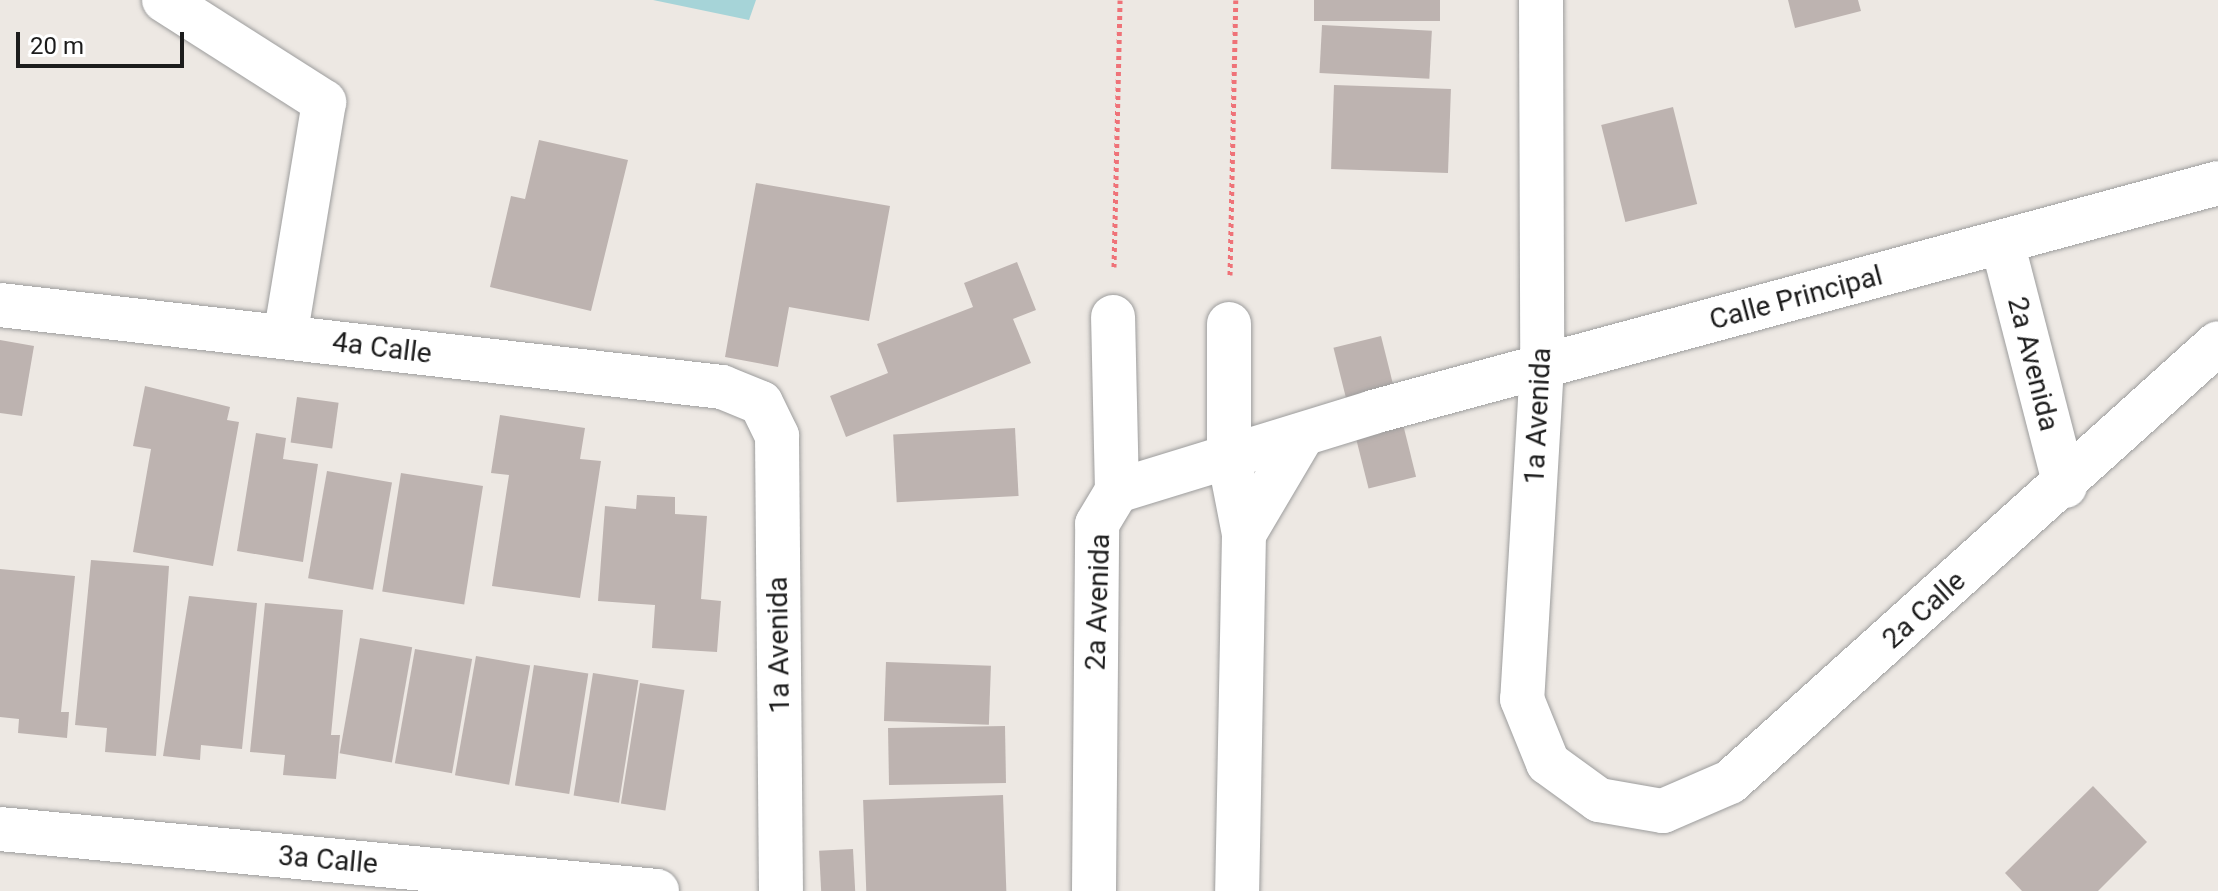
<!DOCTYPE html>
<style>
body{margin:0}
#map{position:relative;width:2218px;height:891px;overflow:hidden;background:#ede8e3;font-family:Roboto,sans-serif}
div>[style]{position:absolute}
[style*='--x']{left:calc(var(--x)*1px);top:calc(var(--y)*1px);width:calc(var(--w)*1px);rotate:calc(var(--a)*1deg)}
.water>*{inset:0;background:#a6d4d8}
.building>*{inset:0;background:#bdb3b0;transform-origin:0 0}
.path>*{height:5px;margin-top:-2.5px;transform-origin:0;background:repeating-linear-gradient(90deg,#ef7278 0 4px,transparent 0 8px)}
.roads{filter:drop-shadow(0 0 2px #9d9d9d) drop-shadow(0 0 2px #9d9d9d)}
.minor>*{height:44px;margin:-22px;padding:0 22px;transform-origin:22px;border-radius:22px;background:#fff}
span{translate:-50% -50%;white-space:nowrap;text-align:center;line-height:1.15;-webkit-text-stroke:6px #fff;paint-order:stroke}
.street-label{font-size:28px;color:#1c1c1c}
.scale{position:absolute;left:16px;top:32px;width:168px;height:36px;box-sizing:border-box;border:4px solid #1c1c1c;border-top:0;padding-left:10px;font-size:24px;line-height:28px;white-space:nowrap;color:#1c1c1c;-webkit-text-stroke:6px #fff;paint-order:stroke}
</style>
<div id="map">
<div class="water">
<div style="clip-path:polygon(653px 0,756px 0,749px 20px)"></div>
</div>
<div class="building">
<div style="left:1314px;top:0;width:126px;height:21px"></div>
<div style="clip-path:polygon(1788px 0,1858px 0,1861px 11px,1795px 28px)"></div>
<div style="left:1322px;top:25px;width:110px;height:48px;rotate:3deg"></div>
<div style="left:1334px;top:85px;width:117px;height:84px;rotate:2deg"></div>
<div style="left:1673px;top:107px;width:100px;height:74px;rotate:76deg"></div>
<div style="clip-path:polygon(539px 140px,628px 160px,591px 311px,490px 287px,511px 196px,525px 199px)"></div>
<div style="clip-path:polygon(756px 183px,890px 206px,869px 321px,789px 307px,778px 367px,725px 357px)"></div>
<div style="clip-path:polygon(1017px 262px,1036px 310px,1013px 319px,1031px 363px,846px 437px,830px 396px,888px 373px,877px 344px,973px 307px,964px 283px)"></div>
<div style="left:1381px;top:336px;width:145px;height:49px;rotate:76deg"></div>
<div style="clip-path:polygon(0 340px,34px 346px,22px 416px,0 413px)"></div>
<div style="clip-path:polygon(145px 386px,230px 407px,227px 420px,239px 422px,213px 566px,133px 552px,151px 449px,133px 446px)"></div>
<div style="left:297px;top:397px;width:42px;height:46px;rotate:8deg"></div>
<div style="clip-path:polygon(500px 415px,585px 428px,580px 459px,601px 461px,580px 598px,492px 586px,509px 475px,491px 473px)"></div>
<div style="left:1015px;top:428px;width:68px;height:122px;rotate:87deg"></div>
<div style="clip-path:polygon(256px 433px,286px 438px,283px 459px,318px 464px,303px 562px,237px 551px)"></div>
<div style="left:327px;top:471px;width:66px;height:109px;rotate:10deg"></div>
<div style="left:401px;top:473px;width:83px;height:120px;rotate:9deg"></div>
<div style="clip-path:polygon(637px 495px,675px 497px,675px 514px,707px 516px,701px 599px,721px 601px,717px 652px,652px 648px,655px 605px,598px 601px,605px 506px,636px 509px)"></div>
<div style="clip-path:polygon(91px 560px,169px 566px,156px 756px,105px 752px,107px 728px,75px 725px)"></div>
<div style="clip-path:polygon(0 569px,75px 576px,61px 712px,69px 712px,67px 738px,18px 733px,19px 719px,0 717px)"></div>
<div style="clip-path:polygon(189px 596px,257px 603px,242px 749px,201px 745px,200px 760px,163px 756px)"></div>
<div style="clip-path:polygon(265px 603px,343px 610px,331px 735px,340px 735px,336px 779px,283px 775px,285px 755px,250px 752px)"></div>
<div style="left:360px;top:638px;width:53px;height:117px;rotate:10deg"></div>
<div style="left:415px;top:649px;width:58px;height:116px;rotate:10deg"></div>
<div style="left:476px;top:656px;width:55px;height:121px;rotate:10deg"></div>
<div style="left:886px;top:662px;width:105px;height:59px;rotate:2deg"></div>
<div style="left:534px;top:665px;width:55px;height:122px;rotate:9deg"></div>
<div style="left:593px;top:673px;width:46px;height:124px;rotate:9deg"></div>
<div style="left:640px;top:683px;width:45px;height:122px;rotate:9deg"></div>
<div style="left:1005px;top:726px;width:57px;height:117px;rotate:89deg"></div>
<div style="clip-path:polygon(2093px 786px,2147px 842px,2098px 891px,2022px 891px,2005px 873px)"></div>
<div style="left:1003px;top:795px;width:96px;height:140px;rotate:88deg"></div>
<div style="left:853px;top:849px;width:42px;height:34px;rotate:87deg"></div>
</div>
<div class="path">
<div style="--x:1114;--y:267;--w:267;--a:-88.7"></div>
<div style="--x:1230;--y:275;--w:275;--a:-88.8"></div>
</div>
<div class="roads">
<div class="minor">
<div style="--x:164;--y:0;--w:190;--a:32.5"></div>
<div style="--x:324;--y:102;--w:238;--a:99.4"></div>
<div style="--x:1541;--y:0;--w:366;--a:89.8"></div>
<div style="--x:1542;--y:366;--w:334;--a:93.4"></div>
<div style="--x:1522;--y:699;--w:69;--a:67.9"></div>
<div style="--x:1548;--y:763;--w:63;--a:36"></div>
<div style="--x:1599;--y:800;--w:65;--a:9.8"></div>
<div style="--x:1663;--y:811;--w:73;--a:-23.4"></div>
<div style="--x:1730;--y:782;--w:656;--a:-41.97"></div>
<div style="--x:2002;--y:242;--w:252;--a:75.5"></div>
<div style="--x:0;--y:305;--w:727;--a:6.48"></div>
<div style="--x:722;--y:387;--w:42;--a:22.3"></div>
<div style="--x:761;--y:403;--w:37;--a:64"></div>
<div style="--x:777;--y:436;--w:455;--a:89.5"></div>
<div style="--x:1229;--y:324;--w:133;--a:90"></div>
<div style="--x:1229;--y:457;--w:78;--a:79"></div>
<div style="--x:1244;--y:534;--w:357;--a:91.1"></div>
<div style="--x:1117;--y:491;--w:268;--a:-17.1"></div>
<div style="--x:1373;--y:412;--w:875;--a:-15.16"></div>
<div style="--x:1244;--y:534;--w:114;--a:-59.4"></div>
<div style="--x:0;--y:829;--w:660;--a:5.39"></div>
<div style="--x:1094;--y:891;--w:367;--a:-89.5"></div>
<div style="--x:1097;--y:524;--w:39;--a:-59"></div>
<div style="--x:1117;--y:491;--w:174;--a:-91.3"></div>
</div>
</div>
<div class="street-label">
<span style="left:1796px;top:298px;rotate:-15deg">Calle Principal</span>
<span style="left:382px;top:348px;rotate:7deg">4a Calle</span>
<span style="left:2033px;top:364px;rotate:76deg">2a Avenida</span>
<span style="left:1538px;top:416px;rotate:-87deg">1a Avenida</span>
<span style="left:1098px;top:602px;rotate:-88deg">2a Avenida</span>
<span style="left:1924px;top:610px;rotate:-42deg">2a Calle</span>
<span style="left:779px;top:645px;rotate:-91deg">1a Avenida</span>
<span style="left:328px;top:860px;rotate:5deg">3a Calle</span>
</div>
<div class="scale">20 m</div>
</div>
